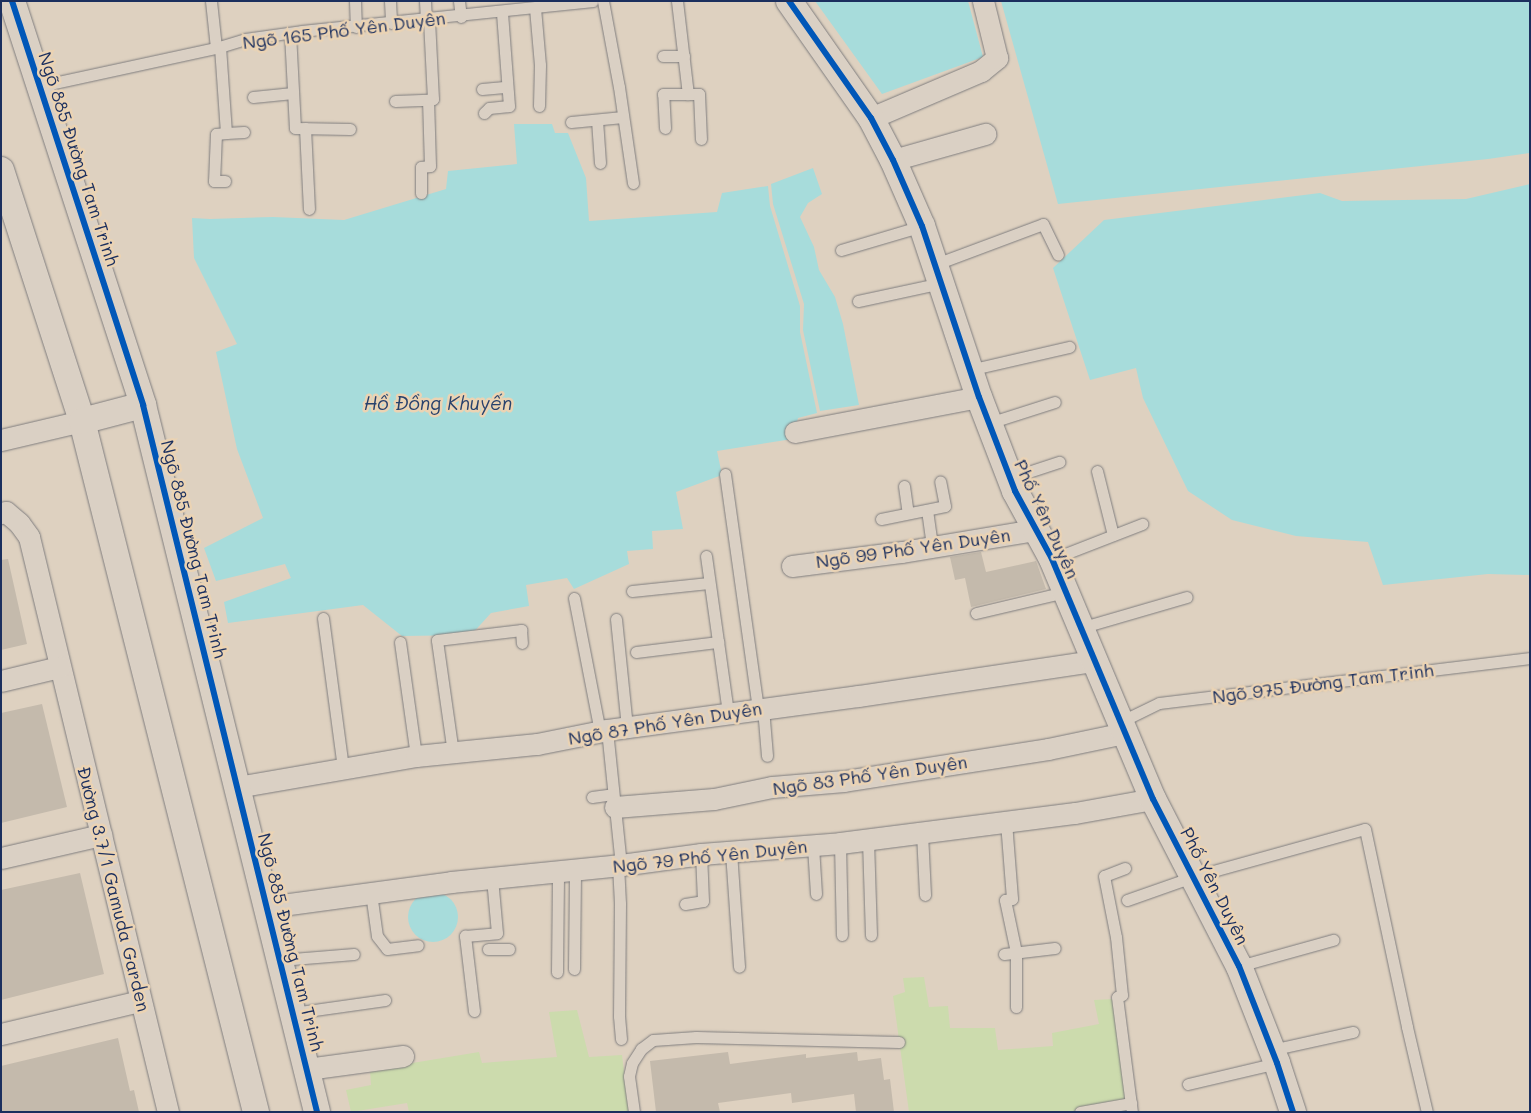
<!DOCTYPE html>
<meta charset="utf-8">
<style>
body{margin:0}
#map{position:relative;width:1531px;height:1113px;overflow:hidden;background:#ded1c0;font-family:Mali,sans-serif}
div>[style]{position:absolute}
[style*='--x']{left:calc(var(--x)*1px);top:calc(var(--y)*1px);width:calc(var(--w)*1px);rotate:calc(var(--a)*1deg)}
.green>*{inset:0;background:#ccdbad}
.water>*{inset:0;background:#a7dcdb}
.round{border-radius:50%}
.building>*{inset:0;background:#c4baac}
.roads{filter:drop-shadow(0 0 1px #7f7d7e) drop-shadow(0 0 1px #7f7d7e)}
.service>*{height:11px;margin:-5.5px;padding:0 5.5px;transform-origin:5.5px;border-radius:5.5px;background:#dad0c4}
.minor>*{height:21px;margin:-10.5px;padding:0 10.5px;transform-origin:10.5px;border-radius:10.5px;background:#dad0c4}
.tertiary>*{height:26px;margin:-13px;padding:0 13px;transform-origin:13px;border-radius:13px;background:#dad0c4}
.cycleway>*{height:6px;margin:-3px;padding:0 3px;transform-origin:3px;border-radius:3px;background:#0057b8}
span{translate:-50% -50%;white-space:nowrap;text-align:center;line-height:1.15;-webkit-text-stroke:5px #ebd3b3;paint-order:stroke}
.street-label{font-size:18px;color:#1b2f5e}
.water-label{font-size:19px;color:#27416c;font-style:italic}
.frame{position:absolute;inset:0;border:2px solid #1b2f5e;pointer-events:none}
</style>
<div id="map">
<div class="green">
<div style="clip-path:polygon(924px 977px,929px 1007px,948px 1006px,950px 1028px,995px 1028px,998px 1050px,1053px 1046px,1052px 1033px,1099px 1024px,1094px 1000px,1113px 999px,1128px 1112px,909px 1112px,893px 996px,905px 992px,903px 978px)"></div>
<div style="clip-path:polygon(577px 1010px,589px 1057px,622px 1055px,629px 1112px,409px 1112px,407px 1103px,351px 1112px,346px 1090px,371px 1085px,370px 1070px,479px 1052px,482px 1063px,557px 1057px,549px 1012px)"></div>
</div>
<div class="water">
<div style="clip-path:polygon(815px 1px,968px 1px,983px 57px,882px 94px)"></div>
<div style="clip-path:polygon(1001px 1px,1530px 1px,1530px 153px,1488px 159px,1058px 204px)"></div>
<div style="clip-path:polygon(514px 124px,552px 124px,555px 133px,568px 133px,586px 178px,589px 221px,717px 212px,722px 193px,768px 186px,770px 206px,800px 306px,800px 332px,817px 413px,798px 418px,792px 439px,717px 451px,722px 475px,676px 492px,683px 529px,652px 531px,653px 549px,627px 551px,629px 564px,574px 589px,567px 578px,526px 585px,529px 606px,491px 613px,471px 635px,402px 636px,363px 605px,228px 623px,224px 602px,291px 578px,285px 564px,216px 581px,204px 548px,263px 518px,237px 449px,216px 352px,237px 344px,194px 258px,192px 218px,210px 219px,273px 217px,344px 220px,446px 189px,448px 171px,517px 164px)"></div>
<div style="clip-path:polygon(813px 168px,822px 194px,808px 203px,800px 217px,814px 247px,819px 270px,835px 297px,843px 324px,859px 405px,820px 411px,803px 330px,804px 304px,773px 204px,771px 184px)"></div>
<div style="clip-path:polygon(1530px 184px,1530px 575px,1488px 574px,1383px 585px,1368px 542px,1296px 536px,1232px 520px,1188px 491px,1143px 398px,1136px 368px,1090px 380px,1053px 268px,1104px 220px,1320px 193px,1342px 201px,1466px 199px)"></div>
<div class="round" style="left:408px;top:892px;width:50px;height:50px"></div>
</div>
<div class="building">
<div style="clip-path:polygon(981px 552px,986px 572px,1036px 561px,1046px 589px,971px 607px,965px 578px,955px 580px,950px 557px)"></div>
<div style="clip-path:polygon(8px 559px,27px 644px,1px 650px,1px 560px)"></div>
<div style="clip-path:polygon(42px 704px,67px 807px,1px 823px,1px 713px)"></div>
<div style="clip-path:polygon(80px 873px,104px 974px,1px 1000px,1px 890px)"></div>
<div style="clip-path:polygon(118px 1038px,130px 1091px,134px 1090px,139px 1112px,1px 1112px,1px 1066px)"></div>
<div style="clip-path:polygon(728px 1052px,730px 1064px,806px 1054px,806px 1058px,857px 1052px,858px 1061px,881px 1058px,884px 1080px,890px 1079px,894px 1112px,856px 1112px,854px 1094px,792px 1103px,791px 1093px,718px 1103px,720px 1112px,656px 1112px,650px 1061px)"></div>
</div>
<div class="roads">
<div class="service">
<div style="--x:211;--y:1;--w:47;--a:83.9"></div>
<div style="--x:355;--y:1;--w:26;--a:88"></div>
<div style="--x:390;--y:1;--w:22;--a:87"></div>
<div style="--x:425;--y:1;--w:19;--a:87"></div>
<div style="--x:459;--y:1;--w:16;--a:83"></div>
<div style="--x:603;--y:1;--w:87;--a:79.5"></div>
<div style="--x:619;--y:87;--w:97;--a:81.7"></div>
<div style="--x:677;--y:1;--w:94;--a:83.3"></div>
<div style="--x:535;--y:8;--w:57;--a:85"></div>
<div style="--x:540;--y:65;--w:41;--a:91.4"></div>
<div style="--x:290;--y:33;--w:95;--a:87"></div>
<div style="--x:295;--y:128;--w:55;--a:1"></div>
<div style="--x:220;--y:47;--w:86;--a:86"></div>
<div style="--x:226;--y:133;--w:10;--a:174"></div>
<div style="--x:216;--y:134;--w:47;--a:92.4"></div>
<div style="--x:214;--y:181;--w:11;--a:0"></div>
<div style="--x:663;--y:56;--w:21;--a:0"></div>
<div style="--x:40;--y:86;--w:180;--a:-12.2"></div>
<div style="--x:216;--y:48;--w:30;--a:-17"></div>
<div style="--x:245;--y:39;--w:58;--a:-8"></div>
<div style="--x:302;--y:31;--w:292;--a:-5.9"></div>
<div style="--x:482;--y:89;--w:25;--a:-5"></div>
<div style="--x:253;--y:97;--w:40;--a:-5.7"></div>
<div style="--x:395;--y:101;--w:33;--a:-2"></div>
<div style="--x:484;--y:113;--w:7;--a:-45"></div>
<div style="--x:489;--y:108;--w:20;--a:-6"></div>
<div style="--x:509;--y:106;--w:94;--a:-94.3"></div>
<div style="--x:597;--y:120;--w:43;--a:86"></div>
<div style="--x:571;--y:122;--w:52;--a:-5.5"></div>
<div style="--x:305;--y:128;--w:81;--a:87.2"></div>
<div style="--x:665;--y:128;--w:34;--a:-93"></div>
<div style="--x:663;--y:94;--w:36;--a:0"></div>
<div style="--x:699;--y:94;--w:45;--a:87.5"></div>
<div style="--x:226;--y:133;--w:18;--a:-3"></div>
<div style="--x:421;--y:193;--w:26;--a:-90"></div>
<div style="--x:421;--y:167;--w:9;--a:-6"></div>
<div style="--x:430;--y:166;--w:66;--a:-91.7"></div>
<div style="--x:428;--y:100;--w:5;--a:-11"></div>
<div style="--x:433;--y:99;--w:79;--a:-92.9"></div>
<div style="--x:841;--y:250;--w:84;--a:-16.5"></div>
<div style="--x:936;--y:264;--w:114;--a:-20.5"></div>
<div style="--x:1043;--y:224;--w:34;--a:64"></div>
<div style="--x:858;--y:301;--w:86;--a:-12.1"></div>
<div style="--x:969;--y:370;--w:103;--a:-13"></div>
<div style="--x:989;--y:423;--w:69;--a:-17.7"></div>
<div style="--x:1097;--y:471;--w:66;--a:76"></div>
<div style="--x:725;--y:474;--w:237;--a:82"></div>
<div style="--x:1010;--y:478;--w:52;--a:-18.1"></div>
<div style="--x:904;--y:486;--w:27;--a:82"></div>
<div style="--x:927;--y:510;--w:37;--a:82"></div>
<div style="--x:881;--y:519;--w:65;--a:-11.5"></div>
<div style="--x:945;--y:506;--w:25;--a:-101"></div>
<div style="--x:706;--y:556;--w:159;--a:82"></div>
<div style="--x:1052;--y:559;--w:97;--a:-21.3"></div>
<div style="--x:632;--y:591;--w:77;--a:-5.9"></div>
<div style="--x:574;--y:598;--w:136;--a:79"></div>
<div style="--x:976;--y:613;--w:91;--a:-13.3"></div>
<div style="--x:323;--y:618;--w:151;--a:82.4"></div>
<div style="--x:616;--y:619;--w:109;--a:84.2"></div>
<div style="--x:1080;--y:628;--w:111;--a:-16.2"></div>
<div style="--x:400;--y:642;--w:115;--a:82"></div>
<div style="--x:636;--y:652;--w:83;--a:-7"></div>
<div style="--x:763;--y:708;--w:48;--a:85.2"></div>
<div style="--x:1120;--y:722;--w:43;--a:-26"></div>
<div style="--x:1159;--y:703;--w:374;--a:-6.9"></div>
<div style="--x:607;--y:730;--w:136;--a:84.1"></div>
<div style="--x:453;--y:753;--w:114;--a:-98.1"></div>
<div style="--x:437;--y:640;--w:85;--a:-6.8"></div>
<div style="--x:521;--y:630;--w:13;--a:86"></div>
<div style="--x:592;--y:797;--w:21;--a:-8"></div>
<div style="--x:1006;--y:822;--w:77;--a:85.5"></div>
<div style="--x:1012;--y:899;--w:7;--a:172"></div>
<div style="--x:1005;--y:900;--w:53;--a:78.1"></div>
<div style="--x:1016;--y:952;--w:55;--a:90"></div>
<div style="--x:922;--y:833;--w:62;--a:87.2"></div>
<div style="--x:868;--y:840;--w:95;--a:88.2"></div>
<div style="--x:840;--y:843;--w:92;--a:88.8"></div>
<div style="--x:813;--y:846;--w:48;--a:86.4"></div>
<div style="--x:731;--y:852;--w:115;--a:86"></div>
<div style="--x:618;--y:865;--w:39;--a:87"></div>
<div style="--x:620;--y:904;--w:112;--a:90.5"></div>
<div style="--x:619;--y:1016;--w:23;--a:85"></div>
<div style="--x:1125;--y:868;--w:22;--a:159"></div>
<div style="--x:1104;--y:876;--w:62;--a:78.9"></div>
<div style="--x:1116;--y:937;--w:58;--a:84.1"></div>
<div style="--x:1122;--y:995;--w:5;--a:158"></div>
<div style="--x:1117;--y:997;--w:116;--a:82.6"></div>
<div style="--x:371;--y:893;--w:43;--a:82.1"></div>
<div style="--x:377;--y:936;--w:16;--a:52"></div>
<div style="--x:387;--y:949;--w:31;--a:-7"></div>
<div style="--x:1127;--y:900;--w:72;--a:-19.4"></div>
<div style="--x:1195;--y:876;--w:176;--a:-15.5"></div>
<div style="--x:1365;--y:829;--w:202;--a:78"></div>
<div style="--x:1407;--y:1027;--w:87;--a:76.8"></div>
<div style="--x:685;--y:904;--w:18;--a:-9"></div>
<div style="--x:703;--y:901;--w:47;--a:-92.4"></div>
<div style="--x:488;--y:949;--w:21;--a:0"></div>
<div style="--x:1004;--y:954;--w:51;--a:-6.7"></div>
<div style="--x:280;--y:960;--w:74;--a:-4.6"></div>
<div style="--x:1239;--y:966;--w:98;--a:-15.5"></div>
<div style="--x:574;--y:969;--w:99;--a:-89.4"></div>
<div style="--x:557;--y:972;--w:100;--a:-89.4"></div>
<div style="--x:474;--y:1011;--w:76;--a:-96.8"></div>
<div style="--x:465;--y:936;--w:32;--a:-5"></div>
<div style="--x:497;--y:933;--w:55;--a:-95.2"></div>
<div style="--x:293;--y:1013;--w:93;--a:-8"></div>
<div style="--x:1271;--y:1050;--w:84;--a:-12.4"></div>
<div style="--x:1188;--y:1084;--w:91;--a:-13.3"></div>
<div style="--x:634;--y:1112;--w:36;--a:-98"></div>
<div style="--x:629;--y:1076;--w:13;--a:-77"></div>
<div style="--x:632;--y:1063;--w:17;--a:-57"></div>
<div style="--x:641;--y:1049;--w:15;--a:-37"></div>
<div style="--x:653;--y:1040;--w:43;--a:-4"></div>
<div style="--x:696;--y:1037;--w:203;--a:1.4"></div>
<div style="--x:1080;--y:1112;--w:52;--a:-10"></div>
</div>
<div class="minor">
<div style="--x:871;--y:118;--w:120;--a:-23.1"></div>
<div style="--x:981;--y:71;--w:21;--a:-39"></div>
<div style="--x:997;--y:58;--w:59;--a:-103.8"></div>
<div style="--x:893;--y:160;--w:96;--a:-15.8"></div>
<div style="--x:795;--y:432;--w:187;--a:-10.8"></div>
<div style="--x:1;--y:440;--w:83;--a:-13.2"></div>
<div style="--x:1;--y:513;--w:5;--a:-11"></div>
<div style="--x:6;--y:512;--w:17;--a:40"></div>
<div style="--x:19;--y:523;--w:17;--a:54"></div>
<div style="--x:29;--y:537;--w:592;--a:76.41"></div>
<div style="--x:792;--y:566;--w:111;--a:-7.3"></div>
<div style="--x:902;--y:552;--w:135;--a:-9.4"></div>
<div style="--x:1;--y:681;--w:60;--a:-13.6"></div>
<div style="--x:237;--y:787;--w:182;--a:-9.8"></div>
<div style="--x:416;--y:756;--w:122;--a:-5.7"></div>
<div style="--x:537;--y:744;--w:71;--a:-11.3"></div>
<div style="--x:607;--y:730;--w:253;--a:-7.7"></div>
<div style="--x:858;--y:696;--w:238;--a:-8.5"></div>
<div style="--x:615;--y:807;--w:99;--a:-4.6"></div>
<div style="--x:714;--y:799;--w:59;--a:-11.7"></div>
<div style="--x:772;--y:787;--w:72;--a:-4.8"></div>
<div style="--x:844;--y:781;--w:206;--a:-8.9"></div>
<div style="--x:1048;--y:749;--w:78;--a:-11.9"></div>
<div style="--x:1;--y:858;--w:103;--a:-13"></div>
<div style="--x:267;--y:907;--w:186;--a:-7.7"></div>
<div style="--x:451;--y:882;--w:171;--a:-5.7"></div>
<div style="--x:621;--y:865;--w:81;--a:-7.8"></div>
<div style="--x:701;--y:854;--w:139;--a:-4.5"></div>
<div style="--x:840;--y:843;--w:237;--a:-7.3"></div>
<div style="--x:1075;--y:813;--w:79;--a:-10.2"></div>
<div style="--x:1;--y:1034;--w:143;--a:-13.4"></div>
<div style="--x:307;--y:1069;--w:97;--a:-7.7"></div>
</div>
<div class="tertiary">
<div style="--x:12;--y:1;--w:425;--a:72"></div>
<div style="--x:143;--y:405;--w:728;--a:76.17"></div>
<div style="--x:789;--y:1;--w:143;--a:55"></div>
<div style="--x:871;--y:118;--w:47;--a:62.4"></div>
<div style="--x:893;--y:160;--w:72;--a:66.3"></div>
<div style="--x:922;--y:226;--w:180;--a:71.6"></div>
<div style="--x:979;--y:397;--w:101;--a:69"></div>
<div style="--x:1015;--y:491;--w:77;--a:61.4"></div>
<div style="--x:1052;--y:559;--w:260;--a:67.2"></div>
<div style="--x:1153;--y:799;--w:188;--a:62.8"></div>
<div style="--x:1239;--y:966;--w:104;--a:68.6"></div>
<div style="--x:1277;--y:1063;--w:52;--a:71.9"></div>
<div style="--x:1;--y:170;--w:264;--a:72.1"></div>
<div style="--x:82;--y:421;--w:713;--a:75.87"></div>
<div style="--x:82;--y:421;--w:63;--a:-14.7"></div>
</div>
</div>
<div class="cycleway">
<div style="--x:12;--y:1;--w:425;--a:72"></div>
<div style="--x:143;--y:405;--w:728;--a:76.17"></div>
<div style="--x:789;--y:1;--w:143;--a:55"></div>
<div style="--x:871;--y:118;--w:47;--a:62.4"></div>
<div style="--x:893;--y:160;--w:72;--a:66.3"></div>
<div style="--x:922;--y:226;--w:180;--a:71.6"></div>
<div style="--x:979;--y:397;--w:101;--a:69"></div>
<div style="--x:1015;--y:491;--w:77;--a:61.4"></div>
<div style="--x:1052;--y:559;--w:260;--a:67.2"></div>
<div style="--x:1153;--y:799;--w:188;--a:62.8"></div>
<div style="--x:1239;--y:966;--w:104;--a:68.6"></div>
<div style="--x:1277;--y:1063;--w:52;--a:71.9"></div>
</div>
<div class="street-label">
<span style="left:344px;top:30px;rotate:-7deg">Ngõ 165 Phố Yên Duyên</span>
<span style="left:79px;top:159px;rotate:72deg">Ngõ 885 Đường Tam Trinh</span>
<span style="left:1047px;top:519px;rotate:65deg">Phố Yên Duyên</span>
<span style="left:913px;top:548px;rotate:-8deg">Ngõ 99 Phố Yên Duyên</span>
<span style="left:194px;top:549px;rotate:76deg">Ngõ 885 Đường Tam Trinh</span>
<span style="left:1323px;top:683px;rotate:-7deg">Ngõ 975 Đường Tam Trinh</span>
<span style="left:665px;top:723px;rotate:-9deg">Ngõ 87 Phố Yên Duyên</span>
<span style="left:870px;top:775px;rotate:-8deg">Ngõ 83 Phố Yên Duyên</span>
<span style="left:710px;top:856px;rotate:-6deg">Ngõ 79 Phố Yên Duyên</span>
<span style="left:1215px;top:886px;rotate:63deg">Phố Yên Duyên</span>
<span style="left:114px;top:889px;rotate:76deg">Đường 3.7/1 Gamuda Garden</span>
<span style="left:291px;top:942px;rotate:76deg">Ngõ 885 Đường Tam Trinh</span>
</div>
<div class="water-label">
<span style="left:438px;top:403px">Hồ Đồng Khuyến</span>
</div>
<div class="frame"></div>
</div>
